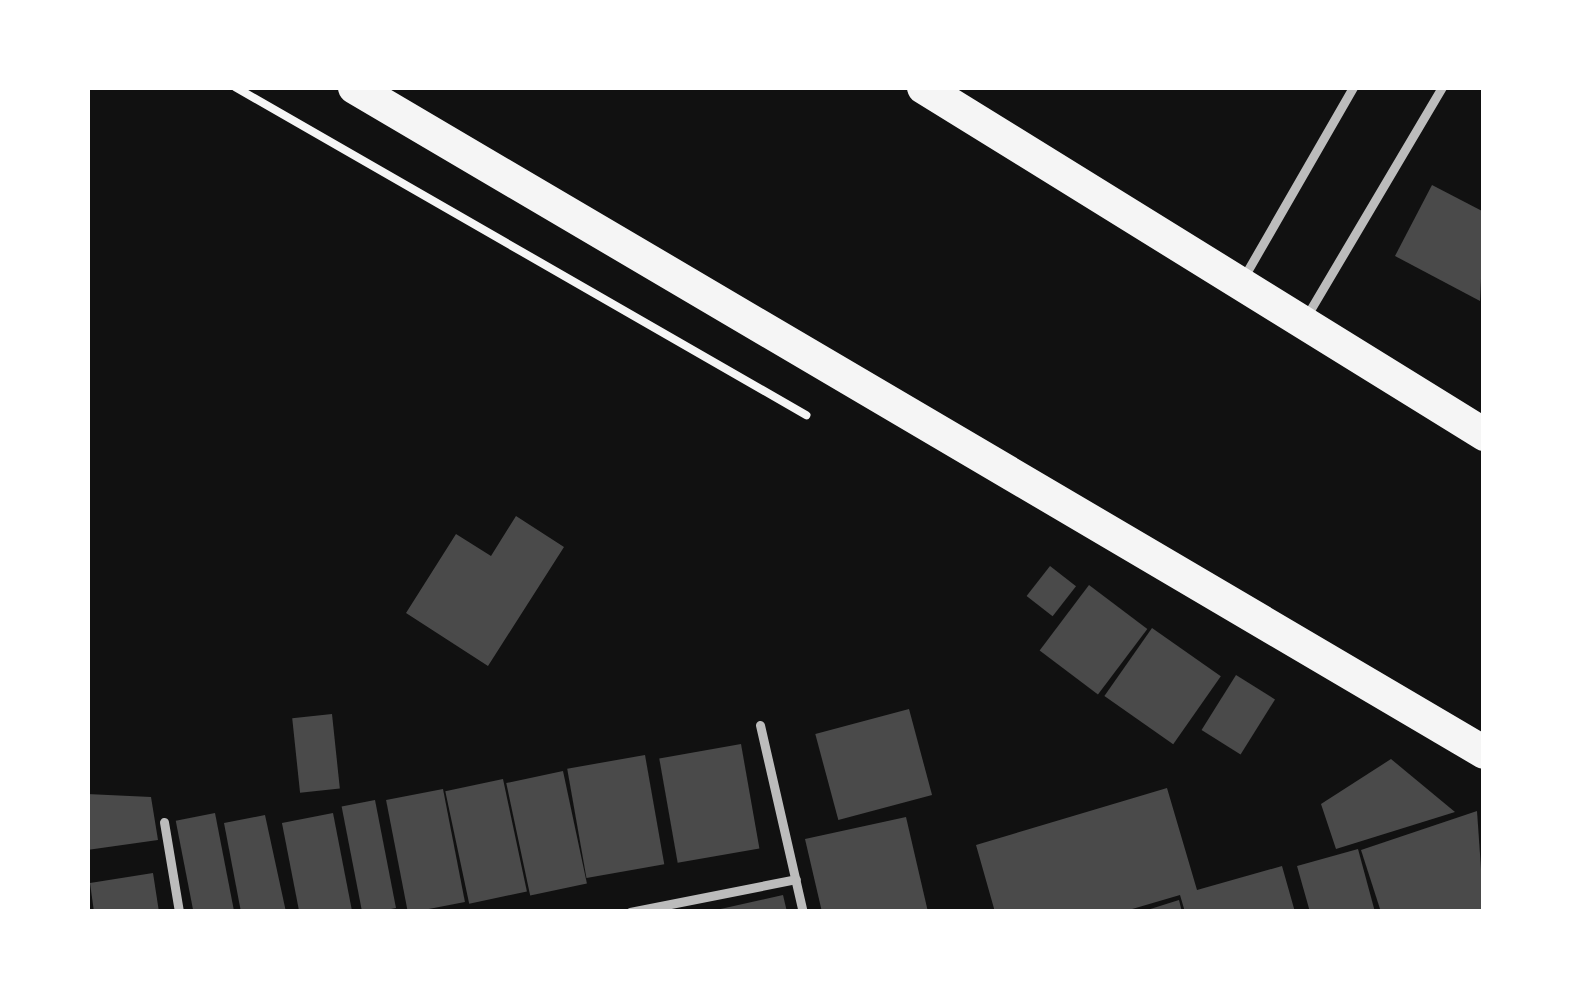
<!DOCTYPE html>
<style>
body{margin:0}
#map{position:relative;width:1571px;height:999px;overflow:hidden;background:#111;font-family:"Exo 2",sans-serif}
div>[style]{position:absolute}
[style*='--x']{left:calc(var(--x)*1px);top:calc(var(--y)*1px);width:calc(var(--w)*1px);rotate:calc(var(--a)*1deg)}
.building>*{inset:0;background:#4a4a4a;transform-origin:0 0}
.path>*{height:8px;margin:-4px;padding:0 4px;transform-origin:4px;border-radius:4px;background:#f5f5f5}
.service>*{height:9px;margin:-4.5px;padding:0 4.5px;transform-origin:4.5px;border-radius:4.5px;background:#bcbcbc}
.trunk>*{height:33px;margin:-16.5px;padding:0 16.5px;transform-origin:16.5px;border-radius:16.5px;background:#f5f5f5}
span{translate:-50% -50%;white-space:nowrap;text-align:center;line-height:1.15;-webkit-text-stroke:12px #fff;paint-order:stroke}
.frame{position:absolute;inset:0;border:90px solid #fff;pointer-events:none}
</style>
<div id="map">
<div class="building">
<div style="clip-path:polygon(1432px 185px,1484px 212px,1480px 301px,1395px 256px)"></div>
<div style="clip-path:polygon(516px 516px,564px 547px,488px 666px,406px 613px,456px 534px,491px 556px)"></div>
<div style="left:1050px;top:566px;width:33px;height:38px;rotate:38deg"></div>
<div style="left:1089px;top:585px;width:73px;height:82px;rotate:37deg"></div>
<div style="left:1152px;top:628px;width:84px;height:83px;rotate:35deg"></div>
<div style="left:1236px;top:675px;width:46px;height:65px;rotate:32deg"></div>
<div style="left:909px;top:709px;width:89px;height:97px;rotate:75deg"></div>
<div style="left:332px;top:714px;width:75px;height:40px;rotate:84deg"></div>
<div style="left:741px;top:744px;width:106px;height:83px;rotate:80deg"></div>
<div style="left:645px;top:755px;width:111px;height:79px;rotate:80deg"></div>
<div style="clip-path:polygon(1391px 759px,1455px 812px,1336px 849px,1321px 804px)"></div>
<div style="left:563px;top:771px;width:115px;height:58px;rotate:78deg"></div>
<div style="left:503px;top:779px;width:115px;height:59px;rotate:78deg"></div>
<div style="clip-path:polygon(1167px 788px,1197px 890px,1282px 866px,1295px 912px,1185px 912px,1180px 895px,1122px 912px,995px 912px,976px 845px)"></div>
<div style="left:443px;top:789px;width:115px;height:58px;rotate:79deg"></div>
<div style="clip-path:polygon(87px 794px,151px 797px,158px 840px,87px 850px)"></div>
<div style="left:375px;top:800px;width:110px;height:34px;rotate:79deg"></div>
<div style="clip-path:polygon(1477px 811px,1484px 912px,1381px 912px,1361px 850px)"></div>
<div style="left:215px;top:813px;width:101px;height:40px;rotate:79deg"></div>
<div style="left:333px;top:813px;width:101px;height:52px;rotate:79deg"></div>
<div style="clip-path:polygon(265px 815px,286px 912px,241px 912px,224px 823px)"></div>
<div style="clip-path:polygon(906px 817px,928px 912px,822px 912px,805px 839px)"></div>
<div style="clip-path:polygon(1358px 849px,1375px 912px,1310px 912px,1297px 866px)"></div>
<div style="clip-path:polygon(153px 873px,159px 912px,94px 912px,90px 883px)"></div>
<div style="clip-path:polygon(783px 895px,787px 912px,716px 912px,716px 910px)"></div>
<div style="clip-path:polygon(1179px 900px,1182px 912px,1144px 912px,1144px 911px)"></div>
</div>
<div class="path">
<div style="--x:235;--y:87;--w:659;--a:29.87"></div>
</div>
<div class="service">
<div style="--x:1245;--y:275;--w:217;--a:-60.1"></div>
<div style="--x:1306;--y:317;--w:267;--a:-59.4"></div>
<div style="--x:760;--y:725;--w:192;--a:77.1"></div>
<div style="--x:164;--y:822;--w:91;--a:80.5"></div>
<div style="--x:630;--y:912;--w:169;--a:-11.2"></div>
</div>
<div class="trunk">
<div style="--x:354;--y:87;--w:1311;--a:30.48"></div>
<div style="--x:923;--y:87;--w:660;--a:31.74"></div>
</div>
<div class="frame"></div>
</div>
